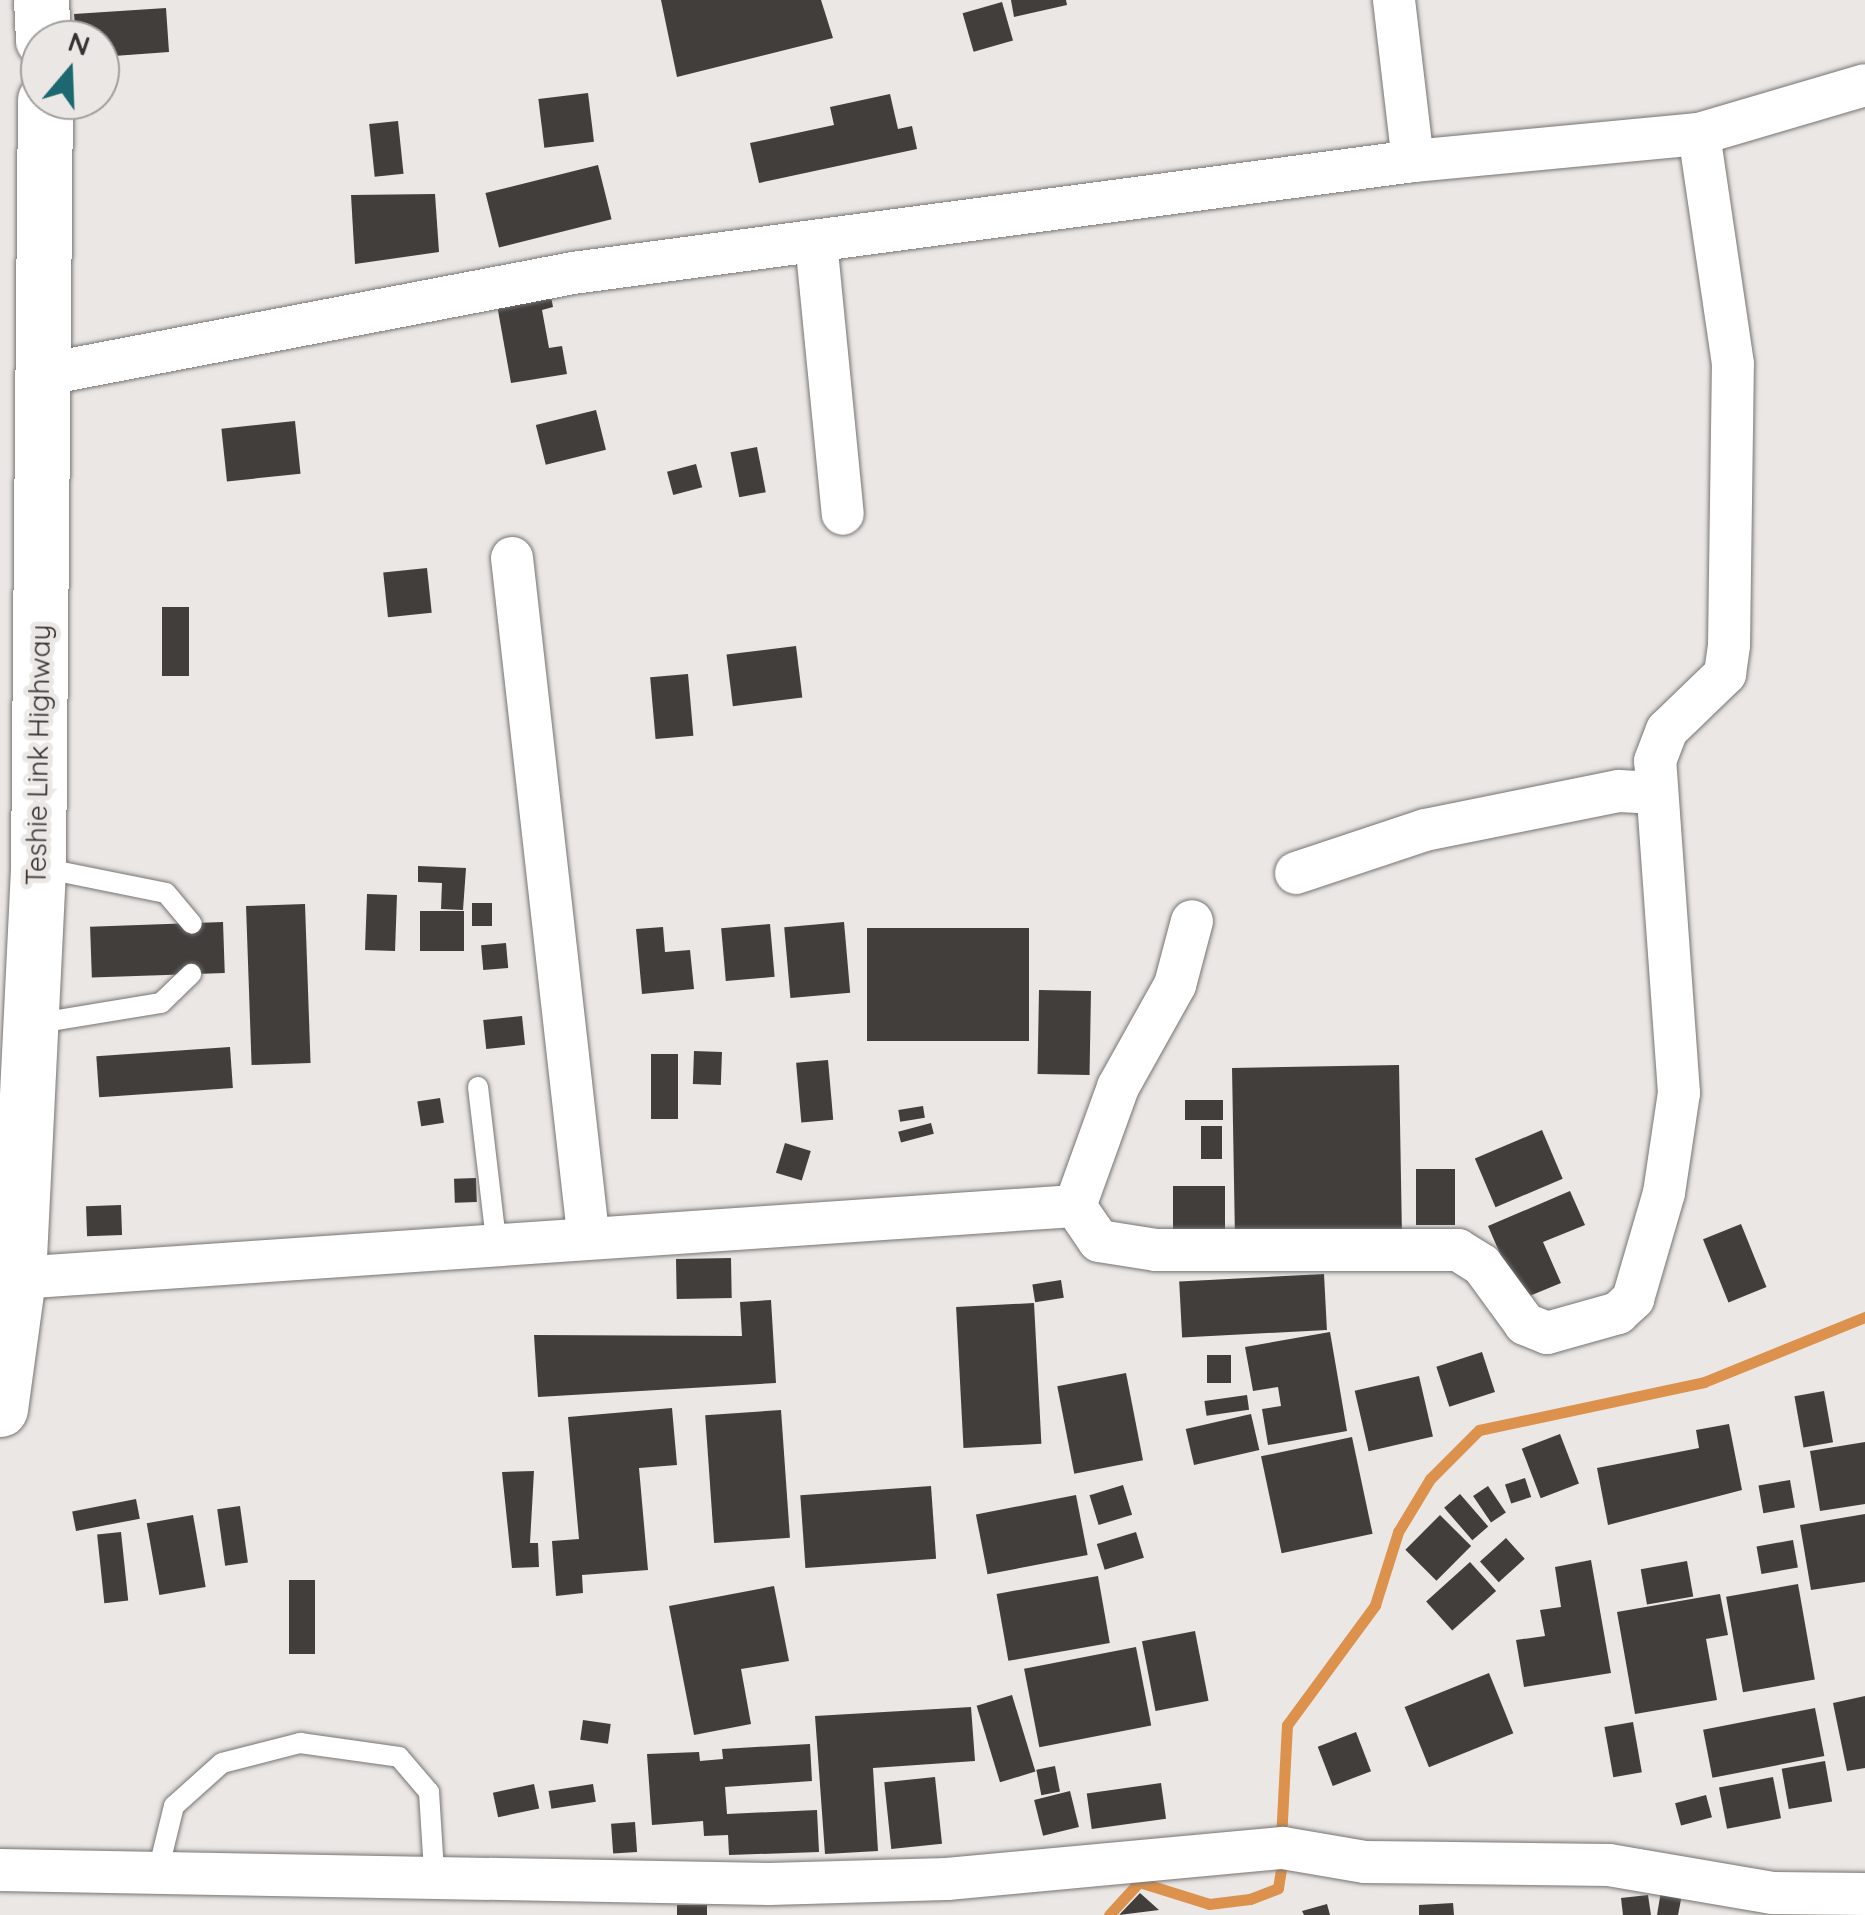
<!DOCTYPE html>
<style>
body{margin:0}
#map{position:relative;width:1865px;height:1915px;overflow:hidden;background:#eae7e4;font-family:Quicksand,sans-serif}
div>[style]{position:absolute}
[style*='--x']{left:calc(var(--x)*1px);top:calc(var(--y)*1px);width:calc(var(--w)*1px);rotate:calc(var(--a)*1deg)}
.stream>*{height:11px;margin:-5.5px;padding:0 5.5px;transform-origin:5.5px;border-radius:5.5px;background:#dc924c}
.building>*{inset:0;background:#413e3c;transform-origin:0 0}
.roads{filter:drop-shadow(0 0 2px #787472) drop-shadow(0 0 2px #787472)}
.lane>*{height:20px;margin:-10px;padding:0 10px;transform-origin:10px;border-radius:10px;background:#fff}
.street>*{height:42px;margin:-21px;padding:0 21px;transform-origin:21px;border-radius:21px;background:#fff}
.secondary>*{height:55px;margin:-27.5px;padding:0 27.5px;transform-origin:27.5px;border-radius:27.5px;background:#fff}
span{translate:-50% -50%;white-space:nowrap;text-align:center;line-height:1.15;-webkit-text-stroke:10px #eae7e4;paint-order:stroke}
.street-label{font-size:28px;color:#343332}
.north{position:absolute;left:20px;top:20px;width:100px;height:100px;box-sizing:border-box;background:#eae7e4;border:2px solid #a19f9d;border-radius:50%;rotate:19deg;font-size:28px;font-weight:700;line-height:40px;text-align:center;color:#343332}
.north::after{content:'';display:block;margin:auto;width:35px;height:45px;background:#1c6770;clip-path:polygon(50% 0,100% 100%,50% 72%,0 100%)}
</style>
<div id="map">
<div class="stream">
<div style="--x:1281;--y:1839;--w:114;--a:-87"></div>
<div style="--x:1287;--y:1725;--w:149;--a:-53.7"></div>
<div style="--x:1375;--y:1605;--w:77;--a:-72.5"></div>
<div style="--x:1398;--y:1532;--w:62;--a:-58.9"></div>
<div style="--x:1430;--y:1479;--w:69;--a:-45"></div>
<div style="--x:1479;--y:1430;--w:230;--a:-12"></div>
<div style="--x:1704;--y:1382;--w:174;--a:-22"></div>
<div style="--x:1109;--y:1915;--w:45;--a:-47.7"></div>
<div style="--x:1139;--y:1882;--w:73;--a:17.4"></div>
<div style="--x:1209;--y:1904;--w:41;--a:-7"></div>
<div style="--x:1250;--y:1899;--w:30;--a:-21"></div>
<div style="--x:1278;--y:1888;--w:31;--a:-81"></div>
</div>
<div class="building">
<div style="clip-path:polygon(661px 0,821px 0,833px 38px,677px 77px)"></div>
<div style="clip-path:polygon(1011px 0,1066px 0,1067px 5px,1014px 17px)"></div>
<div style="left:1002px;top:2px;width:40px;height:41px;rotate:74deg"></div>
<div style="clip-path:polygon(166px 8px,169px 52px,100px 57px,100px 40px,76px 40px,74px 14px)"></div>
<div style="left:588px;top:93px;width:49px;height:50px;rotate:83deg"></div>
<div style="clip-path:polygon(890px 94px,898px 129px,912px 126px,917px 149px,759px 183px,750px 143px,834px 125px,830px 107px)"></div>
<div style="left:398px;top:121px;width:53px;height:29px;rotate:84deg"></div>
<div style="left:598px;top:165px;width:56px;height:116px;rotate:76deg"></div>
<div style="clip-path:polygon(435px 194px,439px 252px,355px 264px,351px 195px)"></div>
<div style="clip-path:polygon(551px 296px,553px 307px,542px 310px,549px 348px,562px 346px,567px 374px,511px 383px,497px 305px)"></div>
<div style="left:596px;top:410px;width:41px;height:62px;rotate:76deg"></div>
<div style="left:295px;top:421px;width:53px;height:74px;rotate:84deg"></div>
<div style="left:757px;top:447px;width:46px;height:27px;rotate:79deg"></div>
<div style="left:696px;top:464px;width:24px;height:30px;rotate:75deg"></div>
<div style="left:427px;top:568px;width:45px;height:44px;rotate:84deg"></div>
<div style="left:162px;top:607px;width:27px;height:69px"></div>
<div style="left:796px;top:646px;width:52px;height:70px;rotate:83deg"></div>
<div style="left:688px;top:674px;width:62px;height:38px;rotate:85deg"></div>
<div style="clip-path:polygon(418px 866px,466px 868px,463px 910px,441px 909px,442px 883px,418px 882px)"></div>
<div style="left:367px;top:894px;width:30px;height:56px;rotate:2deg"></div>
<div style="left:472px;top:903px;width:20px;height:23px"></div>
<div style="left:305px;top:904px;width:159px;height:59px;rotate:88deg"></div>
<div style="left:420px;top:911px;width:44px;height:40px"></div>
<div style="left:223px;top:922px;width:51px;height:133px;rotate:88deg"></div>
<div style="left:844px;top:922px;width:71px;height:60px;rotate:85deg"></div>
<div style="left:770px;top:924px;width:53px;height:49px;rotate:85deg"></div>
<div style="clip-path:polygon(663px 927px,665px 952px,690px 950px,694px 989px,642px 994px,636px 929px)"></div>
<div style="left:867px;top:928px;width:162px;height:113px"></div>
<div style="left:506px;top:943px;width:25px;height:25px;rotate:85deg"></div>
<div style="left:1039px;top:990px;width:52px;height:84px;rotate:1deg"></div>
<div style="left:522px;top:1016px;width:29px;height:39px;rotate:84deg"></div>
<div style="left:230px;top:1047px;width:41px;height:134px;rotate:86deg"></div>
<div style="left:694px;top:1051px;width:28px;height:33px;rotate:2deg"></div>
<div style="left:651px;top:1054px;width:27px;height:65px"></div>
<div style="left:828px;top:1060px;width:60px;height:32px;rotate:85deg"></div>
<div style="left:1399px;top:1065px;width:166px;height:167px;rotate:89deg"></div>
<div style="left:440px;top:1098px;width:25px;height:23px;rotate:81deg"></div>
<div style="left:1185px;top:1100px;width:38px;height:20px"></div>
<div style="left:923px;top:1106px;width:12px;height:25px;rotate:81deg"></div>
<div style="left:931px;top:1123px;width:11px;height:34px;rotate:75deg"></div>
<div style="left:1201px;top:1126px;width:21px;height:33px"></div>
<div style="left:1542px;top:1130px;width:53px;height:73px;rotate:67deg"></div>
<div style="left:785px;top:1143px;width:27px;height:31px;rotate:17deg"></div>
<div style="left:1416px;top:1169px;width:39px;height:56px"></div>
<div style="left:476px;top:1178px;width:24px;height:22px;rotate:88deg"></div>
<div style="left:1173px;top:1186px;width:52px;height:44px"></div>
<div style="clip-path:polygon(1570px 1191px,1585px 1225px,1543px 1242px,1561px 1283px,1520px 1300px,1488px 1226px)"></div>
<div style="left:121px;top:1205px;width:30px;height:35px;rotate:88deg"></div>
<div style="left:1741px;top:1224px;width:68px;height:41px;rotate:68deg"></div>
<div style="left:731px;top:1258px;width:40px;height:55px;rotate:89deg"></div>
<div style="left:1324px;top:1274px;width:56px;height:145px;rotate:87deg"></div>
<div style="left:1061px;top:1280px;width:18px;height:29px;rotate:81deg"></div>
<div style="clip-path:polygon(771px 1300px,776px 1383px,538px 1397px,534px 1335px,742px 1336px,740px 1302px)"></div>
<div style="left:1034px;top:1303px;width:141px;height:78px;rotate:87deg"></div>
<div style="clip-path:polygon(1330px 1332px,1347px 1431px,1268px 1445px,1262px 1409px,1281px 1406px,1278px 1387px,1253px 1391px,1245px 1347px)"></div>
<div style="left:1482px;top:1352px;width:42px;height:48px;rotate:72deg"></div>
<div style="left:1207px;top:1355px;width:24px;height:28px"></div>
<div style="left:1126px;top:1373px;width:89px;height:70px;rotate:79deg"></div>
<div style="left:1419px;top:1376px;width:62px;height:66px;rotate:77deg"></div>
<div style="left:1824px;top:1391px;width:52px;height:30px;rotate:80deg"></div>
<div style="left:1247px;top:1395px;width:15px;height:43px;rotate:82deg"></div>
<div style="clip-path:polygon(672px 1408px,677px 1465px,639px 1468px,648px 1570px,582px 1575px,583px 1593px,556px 1596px,552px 1541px,579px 1539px,568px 1417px)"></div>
<div style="left:781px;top:1410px;width:128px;height:76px;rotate:86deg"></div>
<div style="left:1251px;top:1414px;width:37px;height:67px;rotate:77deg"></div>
<div style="clip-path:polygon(1729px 1424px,1742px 1490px,1608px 1525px,1597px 1468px,1699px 1448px,1696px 1430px)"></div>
<div style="left:1560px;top:1434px;width:53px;height:41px;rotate:69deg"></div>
<div style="left:1352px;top:1437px;width:99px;height:93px;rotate:78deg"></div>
<div style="clip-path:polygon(1865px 1442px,1865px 1504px,1820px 1511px,1810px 1451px)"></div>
<div style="clip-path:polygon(534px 1471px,530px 1543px,538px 1543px,539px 1567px,512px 1568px,502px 1472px)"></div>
<div style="left:1525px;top:1478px;width:20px;height:21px;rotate:72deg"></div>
<div style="left:1790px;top:1480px;width:28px;height:32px;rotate:80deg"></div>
<div style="left:1123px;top:1485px;width:31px;height:35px;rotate:73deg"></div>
<div style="left:931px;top:1486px;width:73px;height:131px;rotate:86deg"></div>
<div style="left:1488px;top:1486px;width:32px;height:18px;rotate:56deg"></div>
<div style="left:1460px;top:1494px;width:43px;height:21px;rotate:49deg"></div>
<div style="left:1076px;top:1495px;width:61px;height:102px;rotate:79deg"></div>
<div style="left:136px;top:1499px;width:20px;height:65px;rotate:79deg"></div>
<div style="left:240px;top:1506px;width:57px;height:23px;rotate:82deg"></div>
<div style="clip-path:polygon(1865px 1514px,1865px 1582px,1811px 1590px,1800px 1525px)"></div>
<div style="left:193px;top:1515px;width:73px;height:47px;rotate:80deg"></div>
<div style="left:1440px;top:1515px;width:44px;height:49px;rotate:45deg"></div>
<div style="left:121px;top:1532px;width:69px;height:24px;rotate:84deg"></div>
<div style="left:1136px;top:1532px;width:27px;height:41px;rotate:73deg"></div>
<div style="left:1506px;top:1538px;width:28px;height:35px;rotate:48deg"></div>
<div style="left:1793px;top:1540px;width:28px;height:37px;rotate:80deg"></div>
<div style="clip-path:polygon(1591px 1560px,1611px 1673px,1524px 1687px,1516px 1640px,1545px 1636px,1540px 1610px,1561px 1607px,1555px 1567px)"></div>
<div style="left:1687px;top:1561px;width:36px;height:47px;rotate:80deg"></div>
<div style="left:1470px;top:1562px;width:39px;height:59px;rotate:48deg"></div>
<div style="left:1098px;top:1576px;width:68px;height:103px;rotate:80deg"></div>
<div style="left:289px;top:1580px;width:26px;height:74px"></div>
<div style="left:1798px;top:1584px;width:97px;height:73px;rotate:80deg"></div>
<div style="clip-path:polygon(774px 1586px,789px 1661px,741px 1669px,751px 1724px,694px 1735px,669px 1606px)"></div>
<div style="clip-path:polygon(1720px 1594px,1728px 1635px,1706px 1639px,1717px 1700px,1635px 1714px,1617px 1612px)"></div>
<div style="left:1195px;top:1631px;width:71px;height:54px;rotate:79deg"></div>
<div style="left:1136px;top:1647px;width:80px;height:114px;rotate:79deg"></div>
<div style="left:1489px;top:1673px;width:65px;height:91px;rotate:68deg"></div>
<div style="left:1012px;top:1695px;width:80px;height:37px;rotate:73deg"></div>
<div style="clip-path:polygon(1865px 1696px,1865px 1768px,1847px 1771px,1833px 1703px)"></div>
<div style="clip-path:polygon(971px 1707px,975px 1761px,873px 1768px,878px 1851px,825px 1854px,815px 1716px)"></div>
<div style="left:1815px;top:1708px;width:49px;height:114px;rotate:79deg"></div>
<div style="left:583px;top:1720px;width:28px;height:20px;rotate:8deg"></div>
<div style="left:1633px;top:1722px;width:51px;height:29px;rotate:80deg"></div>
<div style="left:1356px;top:1732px;width:42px;height:41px;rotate:69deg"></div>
<div style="clip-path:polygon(810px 1744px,812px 1781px,725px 1787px,727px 1814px,817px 1810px,819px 1852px,729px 1855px,728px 1835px,704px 1836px,703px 1821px,652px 1825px,647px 1754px,699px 1752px,700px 1761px,723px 1759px,722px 1749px)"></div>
<div style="left:1825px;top:1761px;width:41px;height:44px;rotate:80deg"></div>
<div style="left:1055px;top:1766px;width:26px;height:19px;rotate:79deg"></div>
<div style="left:935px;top:1777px;width:67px;height:51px;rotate:84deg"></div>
<div style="left:1773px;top:1777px;width:42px;height:55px;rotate:79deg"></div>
<div style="left:1161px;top:1783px;width:36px;height:75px;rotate:82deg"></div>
<div style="left:534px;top:1784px;width:25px;height:42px;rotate:78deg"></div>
<div style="left:593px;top:1784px;width:18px;height:45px;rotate:81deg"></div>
<div style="left:1070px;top:1791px;width:37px;height:37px;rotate:76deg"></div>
<div style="left:1706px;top:1795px;width:23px;height:32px;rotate:75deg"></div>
<div style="left:635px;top:1822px;width:30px;height:24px;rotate:86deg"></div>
<div style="clip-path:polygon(1662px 1885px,1683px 1889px,1678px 1915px,1657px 1915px)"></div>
<div style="clip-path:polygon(1140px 1893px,1159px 1910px,1119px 1915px)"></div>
<div style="clip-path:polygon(1648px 1895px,1651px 1915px,1623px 1915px,1621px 1898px)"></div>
<div style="clip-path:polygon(1453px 1903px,1454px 1915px,1419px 1915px,1419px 1905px)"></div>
<div style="clip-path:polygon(1327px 1904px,1330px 1915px,1304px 1915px,1302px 1911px)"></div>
<div style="left:677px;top:1905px;width:30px;height:10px"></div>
</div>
<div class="roads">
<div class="lane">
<div style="--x:42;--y:868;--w:126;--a:11.4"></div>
<div style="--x:166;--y:893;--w:40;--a:50"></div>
<div style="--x:33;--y:1024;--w:130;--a:-9.3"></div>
<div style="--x:161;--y:1003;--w:42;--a:-44"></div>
<div style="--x:478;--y:1087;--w:154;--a:83.3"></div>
<div style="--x:158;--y:1871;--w:67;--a:-76.2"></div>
<div style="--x:174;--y:1806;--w:64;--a:-41.9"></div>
<div style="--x:222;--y:1763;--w:81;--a:-14.4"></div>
<div style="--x:300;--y:1743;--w:100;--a:8"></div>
<div style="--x:399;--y:1757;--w:46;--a:49.4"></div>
<div style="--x:429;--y:1792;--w:80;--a:86.4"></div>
</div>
<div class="street">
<div style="--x:1394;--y:0;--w:162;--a:83.3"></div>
<div style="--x:816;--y:241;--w:274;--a:84.4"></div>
<div style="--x:41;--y:375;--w:542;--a:-10.85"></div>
<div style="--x:573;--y:273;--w:847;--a:-7.59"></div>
<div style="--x:1413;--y:161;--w:287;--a:-5.4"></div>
<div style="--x:1699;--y:134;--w:173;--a:-16.4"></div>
<div style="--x:512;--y:558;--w:679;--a:83.58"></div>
<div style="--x:1296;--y:873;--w:136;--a:-18.4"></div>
<div style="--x:1425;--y:830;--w:198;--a:-11.4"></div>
<div style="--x:1619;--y:791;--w:34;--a:3"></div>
<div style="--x:1075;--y:1206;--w:127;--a:-70.1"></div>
<div style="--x:1118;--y:1087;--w:117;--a:-60.8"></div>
<div style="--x:1175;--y:985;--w:66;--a:-75.1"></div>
<div style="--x:18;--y:1278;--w:1059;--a:-3.9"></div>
<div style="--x:1075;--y:1206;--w:42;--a:55.6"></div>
<div style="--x:1099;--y:1241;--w:58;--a:9"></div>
<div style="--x:1156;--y:1250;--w:302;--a:0"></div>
<div style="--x:1458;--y:1250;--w:28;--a:32"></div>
<div style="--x:1482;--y:1265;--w:73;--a:53.9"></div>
<div style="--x:1525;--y:1324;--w:24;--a:22"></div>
<div style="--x:1547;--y:1333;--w:74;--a:-15.7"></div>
<div style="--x:1618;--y:1313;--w:21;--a:-43"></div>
<div style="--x:1633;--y:1299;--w:110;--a:-73.7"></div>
<div style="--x:1664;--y:1193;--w:101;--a:-81.5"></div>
<div style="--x:1679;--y:1093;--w:333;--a:-94.1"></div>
<div style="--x:1655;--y:761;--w:33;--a:-69"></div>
<div style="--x:1667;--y:730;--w:81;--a:-44"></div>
<div style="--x:1725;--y:674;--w:29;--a:-82"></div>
<div style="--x:1729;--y:645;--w:281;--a:-89.2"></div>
<div style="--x:1733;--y:364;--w:232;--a:-98.4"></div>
<div style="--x:0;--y:1870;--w:769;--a:1.04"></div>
<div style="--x:769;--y:1884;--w:178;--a:-1.6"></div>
<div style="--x:947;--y:1879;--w:337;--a:-5.3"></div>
<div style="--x:1283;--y:1848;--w:83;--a:9.7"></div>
<div style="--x:1365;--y:1862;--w:244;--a:0.7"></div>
<div style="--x:1609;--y:1865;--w:166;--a:9.7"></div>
<div style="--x:1773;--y:1893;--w:92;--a:0.6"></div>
</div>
<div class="secondary">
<div style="--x:41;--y:0;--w:40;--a:87.1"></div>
<div style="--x:0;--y:1409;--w:132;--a:-82.2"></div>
<div style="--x:18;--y:1278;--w:411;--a:-87.2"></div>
<div style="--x:38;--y:867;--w:767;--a:-89.48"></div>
</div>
</div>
<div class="street-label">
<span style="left:38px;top:755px;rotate:-89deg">Teshie Link Highway</span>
</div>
<div class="north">N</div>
</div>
